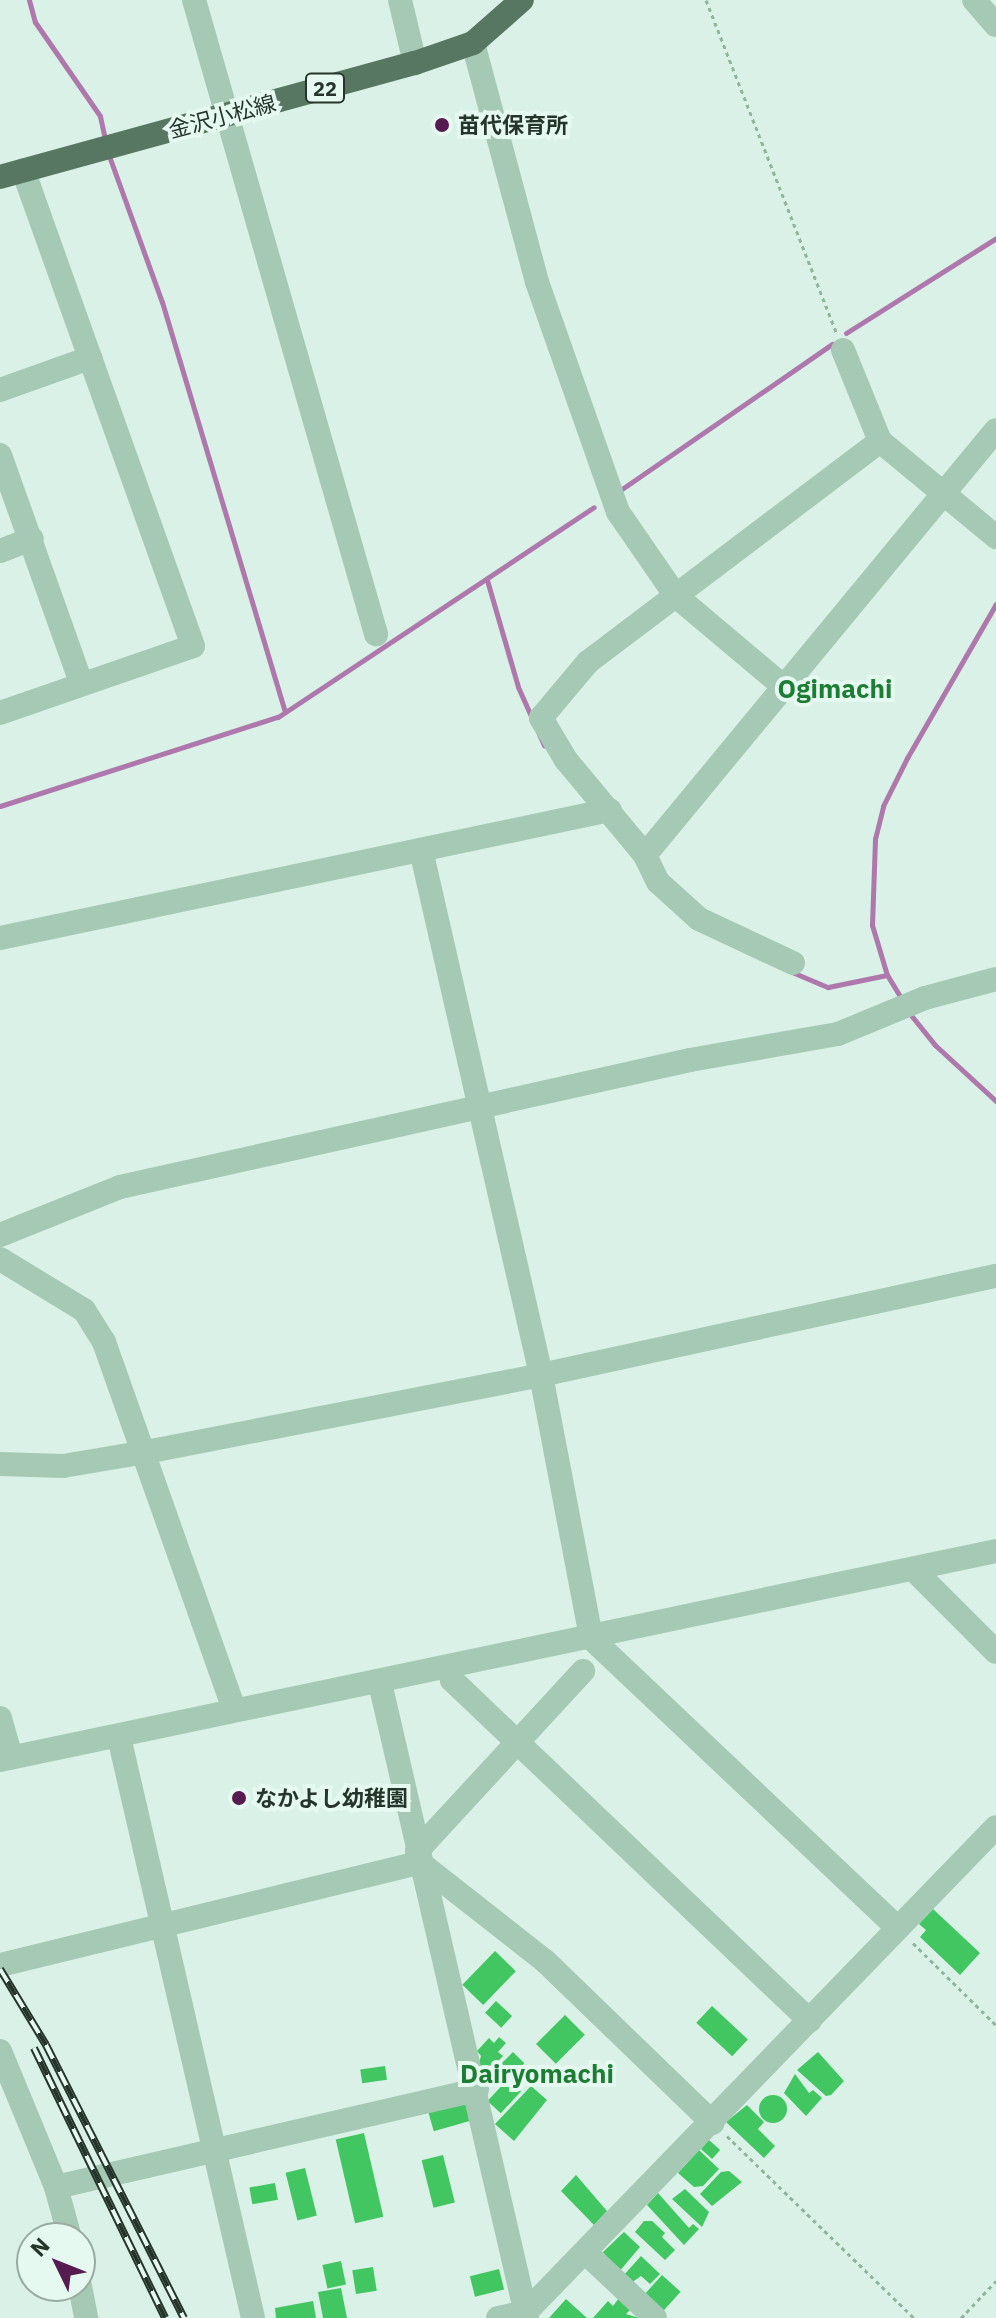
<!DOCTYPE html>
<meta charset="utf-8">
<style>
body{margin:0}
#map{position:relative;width:996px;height:2318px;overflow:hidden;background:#d9f1e6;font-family:"IBM Plex Sans","Noto Sans JP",sans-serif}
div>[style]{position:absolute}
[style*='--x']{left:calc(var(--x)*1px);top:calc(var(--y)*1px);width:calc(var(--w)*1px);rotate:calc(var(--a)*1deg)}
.stream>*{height:5px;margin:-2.5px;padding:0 2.5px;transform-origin:2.5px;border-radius:2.5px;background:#ae78ac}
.building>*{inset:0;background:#42c661;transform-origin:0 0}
.round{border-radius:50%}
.path>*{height:3px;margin-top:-1.5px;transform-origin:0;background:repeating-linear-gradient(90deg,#8fb59f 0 4px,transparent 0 8px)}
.minor>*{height:24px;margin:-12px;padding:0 12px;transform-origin:12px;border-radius:12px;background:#a5c9b5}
.major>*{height:24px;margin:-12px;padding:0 12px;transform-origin:12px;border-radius:12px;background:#577762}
.rail>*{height:8px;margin-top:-4px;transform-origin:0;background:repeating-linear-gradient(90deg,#e5f9f0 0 15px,#26352b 0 30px);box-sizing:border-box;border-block:2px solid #26352b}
.dots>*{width:22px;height:22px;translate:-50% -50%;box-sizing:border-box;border:4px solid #e5f9f0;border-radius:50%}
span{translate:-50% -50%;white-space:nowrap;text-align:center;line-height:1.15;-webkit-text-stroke:8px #e5f9f0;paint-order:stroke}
.shield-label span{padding:2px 6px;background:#e5f9f0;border:2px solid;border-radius:6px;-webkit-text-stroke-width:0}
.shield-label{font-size:20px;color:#26352b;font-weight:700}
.street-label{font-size:22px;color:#26352b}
.poi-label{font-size:22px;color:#26352b;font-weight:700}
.left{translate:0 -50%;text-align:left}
.quarter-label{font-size:26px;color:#1e7d35;font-weight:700}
.north{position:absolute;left:16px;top:2222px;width:80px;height:80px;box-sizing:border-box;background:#e5f9f0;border:2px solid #99aba1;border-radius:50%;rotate:313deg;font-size:22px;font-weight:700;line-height:32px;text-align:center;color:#26352b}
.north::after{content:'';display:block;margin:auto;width:28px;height:36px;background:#561c52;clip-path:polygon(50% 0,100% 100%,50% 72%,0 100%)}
</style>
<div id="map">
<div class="stream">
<div style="--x:29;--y:0;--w:23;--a:75"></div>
<div style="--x:35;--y:22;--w:114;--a:55.3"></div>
<div style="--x:100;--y:116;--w:24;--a:78"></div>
<div style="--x:108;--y:153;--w:158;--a:70.1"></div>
<div style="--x:162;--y:302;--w:428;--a:73.3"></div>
<div style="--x:846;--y:333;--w:178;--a:-32.3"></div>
<div style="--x:619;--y:491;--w:259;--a:-34.6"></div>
<div style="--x:487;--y:580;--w:111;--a:73.8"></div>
<div style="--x:518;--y:687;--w:64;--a:65.9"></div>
<div style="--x:0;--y:806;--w:292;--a:-17.8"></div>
<div style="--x:278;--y:717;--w:379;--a:-33.6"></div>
<div style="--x:792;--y:972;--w:39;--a:23"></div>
<div style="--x:828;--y:987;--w:60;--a:-11.5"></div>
<div style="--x:901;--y:998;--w:27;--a:-121"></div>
<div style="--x:887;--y:975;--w:52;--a:-106.7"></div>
<div style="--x:872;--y:925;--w:86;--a:-88"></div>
<div style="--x:875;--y:839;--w:34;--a:-76"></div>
<div style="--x:883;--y:806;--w:54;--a:-63.4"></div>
<div style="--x:907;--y:758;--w:178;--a:-60"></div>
<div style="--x:910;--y:1014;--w:40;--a:51"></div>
<div style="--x:935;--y:1045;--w:83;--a:42.6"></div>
</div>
<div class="building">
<div style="clip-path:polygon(933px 1909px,980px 1953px,960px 1975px,920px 1937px,926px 1930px,919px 1924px)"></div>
<div style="left:495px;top:1951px;width:29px;height:47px;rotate:44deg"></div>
<div style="left:496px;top:2001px;width:22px;height:16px;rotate:43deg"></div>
<div style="left:712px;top:2006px;width:49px;height:23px;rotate:43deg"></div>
<div style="left:565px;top:2015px;width:28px;height:41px;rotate:45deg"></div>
<div style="clip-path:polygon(499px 2037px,506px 2043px,498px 2052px,503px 2056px,486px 2074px,478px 2066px,481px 2056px,477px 2051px,489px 2038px,494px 2043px)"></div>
<div style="left:513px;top:2052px;width:16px;height:21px;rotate:45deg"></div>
<div style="clip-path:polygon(818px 2052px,844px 2081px,831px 2095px,826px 2096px,797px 2070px)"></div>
<div style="left:385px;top:2066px;width:14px;height:25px;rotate:82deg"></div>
<div style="clip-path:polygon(795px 2074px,809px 2093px,813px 2090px,822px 2098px,806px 2116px,784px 2093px)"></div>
<div style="left:508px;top:2079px;width:18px;height:30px;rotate:43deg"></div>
<div style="clip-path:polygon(531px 2086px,547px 2100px,514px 2141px,495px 2124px)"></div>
<div class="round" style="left:759px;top:2095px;width:28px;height:28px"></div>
<div style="left:467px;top:2102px;width:19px;height:40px;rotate:74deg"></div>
<div style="clip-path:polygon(747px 2105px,764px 2122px,758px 2129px,775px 2146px,764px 2158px,726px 2122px)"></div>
<div style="left:364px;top:2133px;width:86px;height:29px;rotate:77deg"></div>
<div style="left:709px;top:2140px;width:15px;height:12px;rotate:42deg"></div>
<div style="clip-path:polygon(699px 2150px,719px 2169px,703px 2186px,694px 2187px,678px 2173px)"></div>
<div style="left:443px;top:2155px;width:49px;height:22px;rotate:76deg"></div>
<div style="left:305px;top:2168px;width:49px;height:20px;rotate:76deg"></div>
<div style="clip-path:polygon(729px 2171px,742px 2182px,712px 2206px,700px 2194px,721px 2172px)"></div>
<div style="clip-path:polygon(576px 2175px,607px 2211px,594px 2225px,561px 2191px)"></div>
<div style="left:275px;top:2183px;width:17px;height:26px;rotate:80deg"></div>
<div style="clip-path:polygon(685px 2189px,709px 2212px,702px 2227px,672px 2199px)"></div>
<div style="clip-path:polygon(658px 2193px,689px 2228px,693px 2224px,699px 2229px,684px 2245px,647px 2205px)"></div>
<div style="clip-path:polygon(644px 2221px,652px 2221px,665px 2233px,662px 2237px,675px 2250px,665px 2260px,635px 2232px)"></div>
<div style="clip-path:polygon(624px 2232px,640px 2247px,618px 2273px,603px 2252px)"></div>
<div style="clip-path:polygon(641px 2256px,660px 2274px,650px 2284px,641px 2276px,631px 2283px,623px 2276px)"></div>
<div style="left:341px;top:2261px;width:24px;height:19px;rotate:78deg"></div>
<div style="left:373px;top:2267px;width:24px;height:21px;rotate:81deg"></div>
<div style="left:499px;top:2269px;width:21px;height:30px;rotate:76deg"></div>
<div style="left:662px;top:2275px;width:25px;height:30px;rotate:42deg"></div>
<div style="clip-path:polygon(341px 2288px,347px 2318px,323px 2318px,318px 2292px)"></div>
<div style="clip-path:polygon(619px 2298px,631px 2309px,626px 2314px,639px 2318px,593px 2318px,608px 2301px,613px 2306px)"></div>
<div style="clip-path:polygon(566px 2299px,587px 2318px,549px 2318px)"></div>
<div style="clip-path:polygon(313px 2301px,316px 2318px,276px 2318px,275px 2308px)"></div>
</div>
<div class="path">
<div style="--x:706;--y:0;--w:357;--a:68.6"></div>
<div style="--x:913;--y:1943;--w:117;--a:44.7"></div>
<div style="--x:727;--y:2136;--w:261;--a:44.2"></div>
<div style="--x:961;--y:2318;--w:51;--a:-46.6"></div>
</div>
<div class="minor">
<div style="--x:194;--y:0;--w:660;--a:73.98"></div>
<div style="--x:400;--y:0;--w:65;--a:76.6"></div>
<div style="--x:974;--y:0;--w:33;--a:49"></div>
<div style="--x:473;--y:43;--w:247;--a:75"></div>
<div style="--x:537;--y:282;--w:244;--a:70.6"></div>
<div style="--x:618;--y:512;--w:102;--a:55.4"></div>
<div style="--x:676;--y:596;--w:140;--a:40.1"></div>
<div style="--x:843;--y:350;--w:98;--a:67.9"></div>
<div style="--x:880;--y:441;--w:151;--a:39.6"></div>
<div style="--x:0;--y:390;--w:96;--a:-19.6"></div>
<div style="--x:0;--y:455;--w:242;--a:70.4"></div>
<div style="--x:0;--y:551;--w:34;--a:-21"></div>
<div style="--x:0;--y:713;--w:204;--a:-19.1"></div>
<div style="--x:193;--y:646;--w:505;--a:-109.65"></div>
<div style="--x:421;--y:850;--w:539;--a:77.12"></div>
<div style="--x:541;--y:1375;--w:268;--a:79.2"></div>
<div style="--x:591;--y:1638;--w:422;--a:43.4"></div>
<div style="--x:645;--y:855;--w:551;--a:-50.45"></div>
<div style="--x:0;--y:938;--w:623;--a:-11.85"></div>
<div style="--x:793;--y:963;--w:104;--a:-154.9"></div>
<div style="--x:699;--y:919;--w:55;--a:-137.9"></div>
<div style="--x:658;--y:882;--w:30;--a:-116"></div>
<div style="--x:645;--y:855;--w:124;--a:-129.7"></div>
<div style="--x:566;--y:760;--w:49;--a:-120.8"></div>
<div style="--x:541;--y:718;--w:73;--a:-50"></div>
<div style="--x:588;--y:662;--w:366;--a:-37.1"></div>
<div style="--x:0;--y:1235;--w:129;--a:-21.8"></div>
<div style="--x:120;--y:1187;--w:584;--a:-12.56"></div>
<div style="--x:690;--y:1060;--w:150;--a:-10"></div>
<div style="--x:838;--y:1034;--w:94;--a:-22.5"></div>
<div style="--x:925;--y:998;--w:73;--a:-15"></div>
<div style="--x:0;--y:1259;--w:98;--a:31.3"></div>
<div style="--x:84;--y:1310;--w:38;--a:58"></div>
<div style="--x:104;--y:1342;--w:390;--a:70.5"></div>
<div style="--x:0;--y:1464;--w:63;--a:1.8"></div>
<div style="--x:63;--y:1466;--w:84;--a:-9.6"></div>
<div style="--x:146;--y:1452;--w:402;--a:-11"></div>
<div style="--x:541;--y:1375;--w:466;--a:-12.3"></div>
<div style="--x:913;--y:1569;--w:117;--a:45"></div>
<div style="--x:450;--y:1668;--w:12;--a:81"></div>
<div style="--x:452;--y:1680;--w:494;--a:43.6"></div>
<div style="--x:380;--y:1683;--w:652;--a:76.97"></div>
<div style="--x:0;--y:1718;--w:41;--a:74.2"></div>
<div style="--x:119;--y:1737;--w:596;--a:77.01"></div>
<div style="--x:0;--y:1760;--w:1018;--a:-11.85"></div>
<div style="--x:417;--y:1851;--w:245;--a:-47.3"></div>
<div style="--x:0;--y:1965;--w:432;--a:-13.7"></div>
<div style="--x:420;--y:1863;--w:159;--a:38.1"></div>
<div style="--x:545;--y:1961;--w:233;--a:44"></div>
<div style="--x:0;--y:2051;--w:147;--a:67.6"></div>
<div style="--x:56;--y:2187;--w:53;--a:74.6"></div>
<div style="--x:56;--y:2187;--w:432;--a:-13"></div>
<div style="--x:585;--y:2252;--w:96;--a:43.3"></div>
<div style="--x:80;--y:2286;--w:33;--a:79"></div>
<div style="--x:498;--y:2318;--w:29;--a:-12"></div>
<div style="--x:526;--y:2312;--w:675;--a:-45.9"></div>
</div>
<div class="major">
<div style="--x:0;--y:177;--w:430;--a:-15.4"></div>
<div style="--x:415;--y:63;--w:61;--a:-19"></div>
<div style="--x:473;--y:43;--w:65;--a:-41.3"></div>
</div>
<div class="rail">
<div style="--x:0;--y:1969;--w:89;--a:58.8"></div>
<div style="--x:46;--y:2045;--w:306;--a:63.2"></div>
<div style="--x:34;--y:2048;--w:300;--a:64.1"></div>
</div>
<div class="dots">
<div style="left:442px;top:125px;background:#561c52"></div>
<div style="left:239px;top:1798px;background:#561c52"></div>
</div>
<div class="shield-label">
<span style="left:325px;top:88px">22</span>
</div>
<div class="street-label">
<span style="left:222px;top:116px;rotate:-15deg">金沢小松線</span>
</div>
<div class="poi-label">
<span class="left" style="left:458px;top:125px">苗代保育所</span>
<span class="left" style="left:255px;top:1798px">なかよし幼稚園</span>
</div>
<div class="quarter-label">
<span style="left:835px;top:689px">Ogimachi</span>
<span style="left:537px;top:2074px">Dairyomachi</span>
</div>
<div class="north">N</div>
</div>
